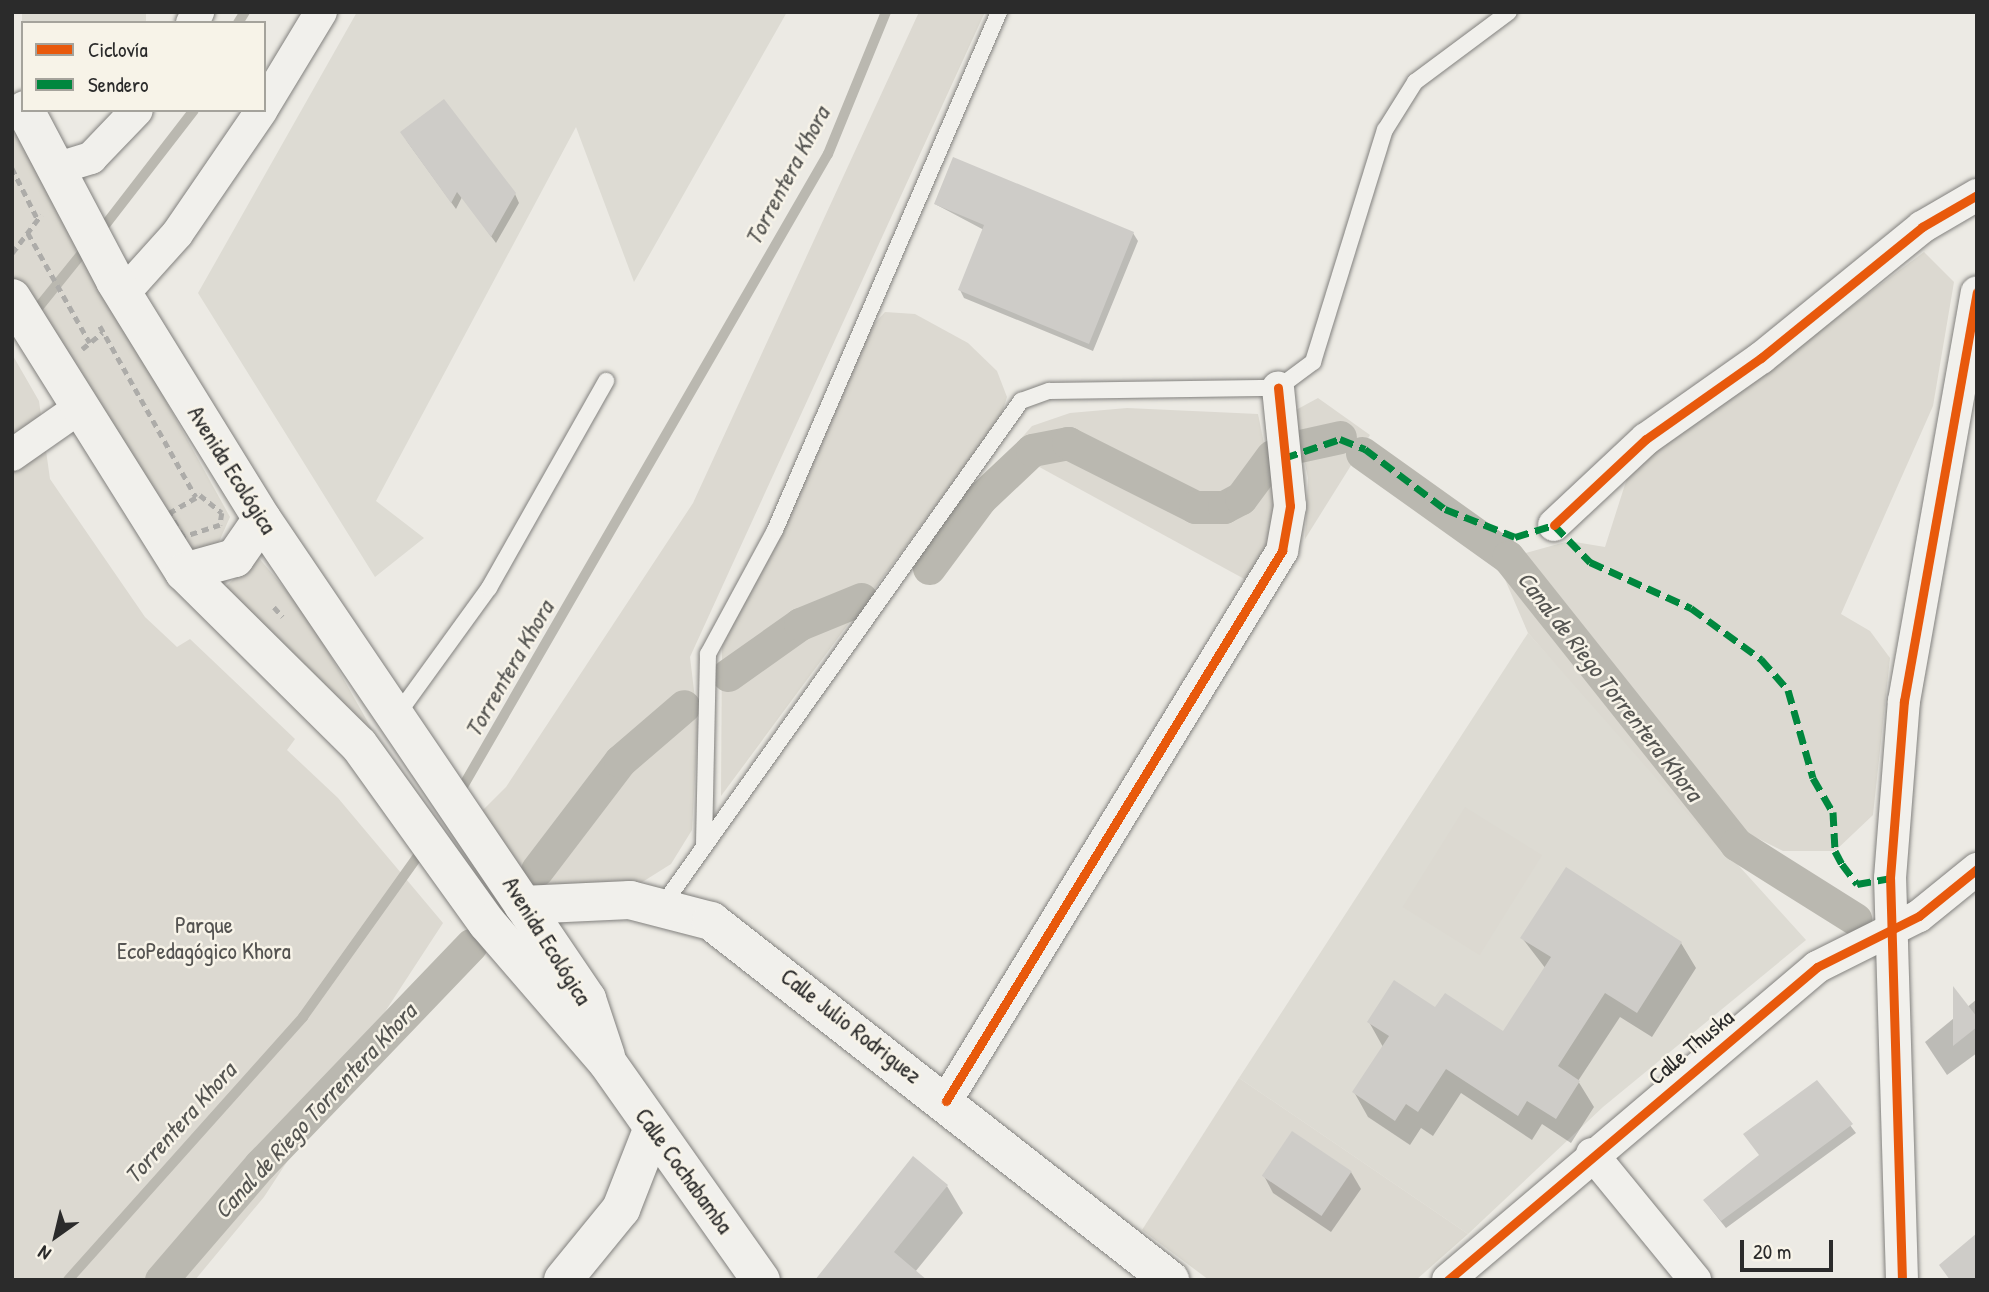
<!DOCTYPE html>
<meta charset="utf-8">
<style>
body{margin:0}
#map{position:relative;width:1989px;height:1292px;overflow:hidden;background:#eceae4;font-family:"Patrick Hand",sans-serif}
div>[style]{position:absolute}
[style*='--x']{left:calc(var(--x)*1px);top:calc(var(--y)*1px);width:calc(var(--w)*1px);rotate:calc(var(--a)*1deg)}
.built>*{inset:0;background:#dddbd3;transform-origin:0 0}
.green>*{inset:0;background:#dcd9d1;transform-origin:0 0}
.shadow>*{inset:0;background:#0003}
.stream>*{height:10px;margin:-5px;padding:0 5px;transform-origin:5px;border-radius:5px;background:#bab8b0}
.canal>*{height:33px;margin:-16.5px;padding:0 16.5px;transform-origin:16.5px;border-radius:16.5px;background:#bab8b0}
.building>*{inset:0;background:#ceccc8;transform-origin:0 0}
.path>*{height:4.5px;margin-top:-2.25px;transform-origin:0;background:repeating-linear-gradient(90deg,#adaca9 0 7px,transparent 0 12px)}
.roads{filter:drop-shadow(0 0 2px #82817e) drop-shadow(0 0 2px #82817e)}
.lane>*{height:16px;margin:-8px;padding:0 8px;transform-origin:8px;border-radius:8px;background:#f1f0ec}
.street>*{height:32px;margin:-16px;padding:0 16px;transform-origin:16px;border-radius:16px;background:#f1f0ec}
.secondary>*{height:38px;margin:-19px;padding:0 19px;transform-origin:19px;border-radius:19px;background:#f1f0ec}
.primary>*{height:38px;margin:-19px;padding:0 19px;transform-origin:19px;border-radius:19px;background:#f1f0ec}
.quiet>*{height:7px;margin-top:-3.5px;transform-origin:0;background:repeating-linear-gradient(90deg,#00873e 0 14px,transparent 0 21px)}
.cycleway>*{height:9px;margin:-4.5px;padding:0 4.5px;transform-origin:4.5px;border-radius:4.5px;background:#e8590c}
span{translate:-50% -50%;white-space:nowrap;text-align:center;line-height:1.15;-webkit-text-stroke:5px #f7f3e8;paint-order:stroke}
.street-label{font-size:23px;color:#2b2b2b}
.park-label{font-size:23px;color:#545351}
.water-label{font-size:24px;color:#555552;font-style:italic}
.frame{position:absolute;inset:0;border:14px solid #2b2b2b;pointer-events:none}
.legend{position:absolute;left:21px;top:21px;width:245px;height:91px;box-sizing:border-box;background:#f7f3e8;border:2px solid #a5a39c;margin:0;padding:9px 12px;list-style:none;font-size:21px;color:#2b2b2b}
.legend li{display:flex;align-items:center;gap:14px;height:35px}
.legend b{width:35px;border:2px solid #a5a39c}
.north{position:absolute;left:21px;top:1201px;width:70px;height:70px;-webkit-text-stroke:5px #f7f3e8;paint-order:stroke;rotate:214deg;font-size:19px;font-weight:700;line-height:28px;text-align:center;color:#2b2b2b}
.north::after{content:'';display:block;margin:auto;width:24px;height:32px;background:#2b2b2b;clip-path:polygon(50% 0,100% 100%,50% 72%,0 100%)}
.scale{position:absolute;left:1740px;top:1240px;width:93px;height:32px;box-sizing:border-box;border:4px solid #2b2b2b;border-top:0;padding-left:9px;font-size:21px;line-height:24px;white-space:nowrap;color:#2b2b2b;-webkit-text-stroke:5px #f7f3e8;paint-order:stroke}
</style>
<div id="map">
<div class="built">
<div style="left:22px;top:12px;width:124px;height:13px"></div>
<div style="clip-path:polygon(357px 12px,787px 12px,634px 282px,576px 127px,376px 501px,424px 538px,375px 577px,198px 293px)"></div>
<div style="clip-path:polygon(1528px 633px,1806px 940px,1603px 1107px,1468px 1234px,1239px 1078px)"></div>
</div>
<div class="green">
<div style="clip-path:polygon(919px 12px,985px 12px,690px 657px,698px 724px,692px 830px,671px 864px,636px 886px,532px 894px,480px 813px,506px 787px,693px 503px)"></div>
<div style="clip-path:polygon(12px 122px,230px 517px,218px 544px,197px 555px,150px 514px,12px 278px)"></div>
<div style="clip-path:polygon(1924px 252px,1954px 282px,1933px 406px,1841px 614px,1870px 631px,1890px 658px,1873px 815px,1835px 851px,1783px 851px,1743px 831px,1715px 845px,1528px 633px,1497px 561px,1569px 541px,1605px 547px,1629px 472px)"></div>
<div style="clip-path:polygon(885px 312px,915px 314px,968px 343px,997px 371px,1007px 397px,1000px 419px,721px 796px,722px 647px,864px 335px)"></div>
<div style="clip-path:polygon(12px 354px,39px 401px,50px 479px,145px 617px,177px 647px,190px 639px,295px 739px,287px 750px,338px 798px,443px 923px,264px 1197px,195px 1280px,12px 1280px)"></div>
<div style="clip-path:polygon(1318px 398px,1370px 435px,1305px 539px,1308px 478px,1294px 411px)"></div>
<div style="clip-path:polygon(1127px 408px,1258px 414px,1276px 503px,1271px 542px,1248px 581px,1010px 451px,1032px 426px,1070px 413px)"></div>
<div style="clip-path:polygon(258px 557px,308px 616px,387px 756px,223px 589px)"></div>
<div style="left:1465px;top:807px;width:91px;height:118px;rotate:32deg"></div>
<div style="clip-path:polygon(1239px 1078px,1468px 1234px,1416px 1280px,1209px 1280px,1142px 1230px)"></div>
</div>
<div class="shadow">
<div style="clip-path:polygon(406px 140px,515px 194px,519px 203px,496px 243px,462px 197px,456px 209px)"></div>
<div style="clip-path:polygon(935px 204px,1133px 233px,1138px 241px,1093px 351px,964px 298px,960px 290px,984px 230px)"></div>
<div style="clip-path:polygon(1566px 869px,1681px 943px,1696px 968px,1652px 1037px,1620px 1017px,1578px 1081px,1594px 1107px,1571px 1143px,1542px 1124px,1532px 1140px,1461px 1093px,1433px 1136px,1421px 1128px,1410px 1145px,1368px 1117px,1354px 1092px,1383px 1047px,1369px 1022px,1436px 1009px,1504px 1033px,1546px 969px,1522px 938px)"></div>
<div style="clip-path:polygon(1977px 999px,1977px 1053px,1947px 1075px,1925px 1042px)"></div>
<div style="clip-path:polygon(1817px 1082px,1856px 1133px,1726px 1228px,1710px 1208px,1761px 1156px)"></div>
<div style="clip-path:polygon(1351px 1172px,1361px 1189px,1331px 1232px,1273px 1193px,1264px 1176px)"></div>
<div style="clip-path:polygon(947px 1186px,963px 1213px,915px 1272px,817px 1280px)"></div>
</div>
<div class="stream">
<div style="--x:238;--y:23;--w:13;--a:-58"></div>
<div style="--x:99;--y:233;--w:155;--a:-52.3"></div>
<div style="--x:33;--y:314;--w:86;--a:-51.1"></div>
<div style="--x:458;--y:795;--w:740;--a:-60.01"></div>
<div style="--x:828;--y:154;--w:153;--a:-67.8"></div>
<div style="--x:68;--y:1280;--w:353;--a:-48.2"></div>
<div style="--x:303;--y:1017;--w:206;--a:-54.5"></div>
</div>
<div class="canal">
<div style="--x:1295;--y:447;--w:46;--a:-12.5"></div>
<div style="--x:1362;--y:453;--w:179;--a:35.5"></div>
<div style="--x:1508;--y:557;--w:367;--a:51.5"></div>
<div style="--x:1736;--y:844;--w:141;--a:32.2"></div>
<div style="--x:929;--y:568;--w:86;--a:-53.5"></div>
<div style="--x:980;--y:499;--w:71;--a:-43.3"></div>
<div style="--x:1032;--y:450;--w:37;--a:-11"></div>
<div style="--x:1068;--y:443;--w:142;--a:26.7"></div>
<div style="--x:1195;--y:507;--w:29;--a:0"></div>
<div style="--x:1224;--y:507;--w:19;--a:-28"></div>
<div style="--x:1241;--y:498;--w:52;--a:-53.6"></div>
<div style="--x:728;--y:675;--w:88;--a:-35.3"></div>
<div style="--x:800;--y:624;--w:66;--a:-22.3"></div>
<div style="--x:537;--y:870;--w:137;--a:-52.7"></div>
<div style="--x:620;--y:761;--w:84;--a:-40.7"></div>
<div style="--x:161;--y:1280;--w:152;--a:-49.3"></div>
<div style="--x:260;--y:1165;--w:305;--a:-46.2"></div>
</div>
<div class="building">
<div style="clip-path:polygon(444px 99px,516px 193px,491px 237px,457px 192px,451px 203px,400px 132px)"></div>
<div style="clip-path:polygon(953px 157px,1134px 232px,1089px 344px,958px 290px,984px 225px,934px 204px)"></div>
<div style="clip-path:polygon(1566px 867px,1682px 942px,1637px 1013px,1605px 993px,1558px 1066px,1580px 1081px,1556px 1119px,1527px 1101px,1518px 1116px,1446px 1069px,1418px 1112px,1406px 1104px,1395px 1121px,1352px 1092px,1389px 1036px,1367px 1022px,1394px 980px,1435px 1007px,1445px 993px,1503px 1031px,1551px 957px,1520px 938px)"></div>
<div style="clip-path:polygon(1953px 986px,1977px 1017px,1977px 1027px,1953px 1046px)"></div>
<div style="clip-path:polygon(1817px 1080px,1853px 1124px,1721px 1221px,1703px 1200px,1759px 1155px,1743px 1134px)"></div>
<div style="left:1292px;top:1131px;width:72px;height:54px;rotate:34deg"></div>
<div style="clip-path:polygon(913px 1156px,948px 1185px,894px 1252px,927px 1280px,815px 1280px)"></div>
<div style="clip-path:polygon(1977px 1233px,1977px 1280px,1950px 1280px,1939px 1265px)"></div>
</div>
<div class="path">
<div style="--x:12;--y:168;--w:58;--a:63.4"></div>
<div style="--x:28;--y:233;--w:126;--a:60.6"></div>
<div style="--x:12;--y:253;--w:48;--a:-52.7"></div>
<div style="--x:100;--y:326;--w:196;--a:60.7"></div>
<div style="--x:82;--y:349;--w:26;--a:-39"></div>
<div style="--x:200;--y:495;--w:28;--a:39"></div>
<div style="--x:222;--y:513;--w:12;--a:99"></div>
<div style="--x:220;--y:525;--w:39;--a:162"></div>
<div style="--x:183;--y:537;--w:28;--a:-120"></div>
<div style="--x:169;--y:513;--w:36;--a:-30"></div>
<div style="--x:274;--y:607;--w:13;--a:48"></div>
</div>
<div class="roads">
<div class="lane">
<div style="--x:397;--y:715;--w:157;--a:-54.1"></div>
<div style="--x:489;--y:588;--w:238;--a:-60.5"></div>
<div style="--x:704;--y:844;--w:190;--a:-88.8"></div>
<div style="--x:708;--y:654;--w:141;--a:-61.6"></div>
<div style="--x:775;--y:530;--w:564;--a:-66.61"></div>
<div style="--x:662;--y:906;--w:620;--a:-54.59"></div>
<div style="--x:1021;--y:401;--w:30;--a:-20"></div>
<div style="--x:1049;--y:391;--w:229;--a:-0.8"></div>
<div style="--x:1278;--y:388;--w:44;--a:-36.6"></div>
<div style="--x:1313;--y:362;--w:243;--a:-72.8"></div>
<div style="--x:1385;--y:130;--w:57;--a:-58"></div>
<div style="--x:1415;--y:82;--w:117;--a:-36.7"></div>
</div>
<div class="street">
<div style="--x:192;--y:23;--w:13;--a:-61"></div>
<div style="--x:264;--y:106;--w:110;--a:-58.8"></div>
<div style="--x:55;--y:169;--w:38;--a:-17"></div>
<div style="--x:91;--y:158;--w:66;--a:-46.2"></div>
<div style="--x:123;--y:294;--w:81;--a:-48"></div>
<div style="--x:177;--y:234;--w:150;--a:-55.6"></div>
<div style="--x:12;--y:455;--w:82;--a:-35"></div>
<div style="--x:1554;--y:525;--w:126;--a:-43.1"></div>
<div style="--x:1646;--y:439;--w:141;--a:-35.2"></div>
<div style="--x:1761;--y:358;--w:208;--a:-39.1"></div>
<div style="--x:1922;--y:227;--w:64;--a:-30.2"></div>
<div style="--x:946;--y:1101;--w:645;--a:-58.58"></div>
<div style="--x:1282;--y:551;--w:46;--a:-79.9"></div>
<div style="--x:1290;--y:506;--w:119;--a:-95.8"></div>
<div style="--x:1592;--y:1154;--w:163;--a:50.7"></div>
<div style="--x:1448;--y:1280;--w:484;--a:-40.3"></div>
<div style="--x:1817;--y:967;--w:114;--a:-26.6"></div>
<div style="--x:1919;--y:916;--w:75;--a:-39"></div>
<div style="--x:1902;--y:1280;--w:402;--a:-91.7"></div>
<div style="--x:1890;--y:878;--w:178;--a:-85.5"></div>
<div style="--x:1904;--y:701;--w:415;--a:-79.9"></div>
</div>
<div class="secondary">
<div style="--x:523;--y:905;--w:107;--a:-2.7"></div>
<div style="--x:630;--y:900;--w:84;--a:14.5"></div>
<div style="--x:711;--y:921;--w:583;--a:38.03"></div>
</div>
<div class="primary">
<div style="--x:25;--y:110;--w:193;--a:62.2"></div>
<div style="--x:115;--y:281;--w:280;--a:58.3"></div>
<div style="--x:262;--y:519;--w:580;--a:55.9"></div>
<div style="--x:587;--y:999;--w:60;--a:71.6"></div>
<div style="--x:12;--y:298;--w:324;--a:57.9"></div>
<div style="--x:184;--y:572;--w:246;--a:44.7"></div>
<div style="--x:359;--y:745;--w:219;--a:54.3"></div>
<div style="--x:487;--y:923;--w:184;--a:49.2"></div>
<div style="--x:607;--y:1062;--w:267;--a:54.8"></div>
<div style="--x:184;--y:572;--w:53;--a:-15.4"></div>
<div style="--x:235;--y:558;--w:47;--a:-55.3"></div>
<div style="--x:563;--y:1280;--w:92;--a:-50.8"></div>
<div style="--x:621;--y:1209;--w:85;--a:-68.6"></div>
</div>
</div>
<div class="quiet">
<div style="--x:1284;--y:458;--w:59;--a:-18.7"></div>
<div style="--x:1340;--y:439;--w:27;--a:22"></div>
<div style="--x:1365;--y:449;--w:100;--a:36.9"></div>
<div style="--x:1445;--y:509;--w:75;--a:21.8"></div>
<div style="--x:1515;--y:537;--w:41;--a:-17.1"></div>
<div style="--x:1554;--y:525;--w:52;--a:45.8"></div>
<div style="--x:1590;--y:562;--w:111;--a:24.5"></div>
<div style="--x:1691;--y:608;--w:87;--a:36.1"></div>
<div style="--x:1761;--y:659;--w:41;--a:48.9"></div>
<div style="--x:1788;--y:690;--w:91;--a:74.1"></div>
<div style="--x:1813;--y:778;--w:39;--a:60"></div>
<div style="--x:1833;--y:812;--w:39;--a:87"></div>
<div style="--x:1835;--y:851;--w:15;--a:62"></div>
<div style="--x:1842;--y:864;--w:25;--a:53"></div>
<div style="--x:1857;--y:884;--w:34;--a:-10"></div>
</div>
<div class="cycleway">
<div style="--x:1554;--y:525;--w:126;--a:-43.1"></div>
<div style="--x:1646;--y:439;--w:141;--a:-35.2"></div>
<div style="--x:1761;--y:358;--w:208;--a:-39.1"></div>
<div style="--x:1922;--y:227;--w:64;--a:-30.2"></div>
<div style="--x:946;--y:1101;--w:645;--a:-58.58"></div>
<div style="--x:1282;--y:551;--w:46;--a:-79.9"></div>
<div style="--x:1290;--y:506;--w:119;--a:-95.8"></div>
<div style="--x:1448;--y:1280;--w:484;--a:-40.3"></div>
<div style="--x:1817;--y:967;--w:114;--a:-26.6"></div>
<div style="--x:1919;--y:916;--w:75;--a:-39"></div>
<div style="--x:1902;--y:1280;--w:402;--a:-91.7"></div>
<div style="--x:1890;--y:878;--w:178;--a:-85.5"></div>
<div style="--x:1904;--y:701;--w:415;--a:-79.9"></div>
</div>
<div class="street-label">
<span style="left:232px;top:470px;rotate:58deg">Avenida Ecológica</span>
<span style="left:547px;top:941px;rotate:58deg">Avenida Ecológica</span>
<span style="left:851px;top:1026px;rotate:38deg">Calle Julio Rodriguez</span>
<span style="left:1691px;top:1047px;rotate:-40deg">Calle Thuska</span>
<span style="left:684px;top:1171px;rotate:54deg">Calle Cochabamba</span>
</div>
<div class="park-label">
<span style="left:204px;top:938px">Parque<br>EcoPedagógico Khora</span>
</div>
<div class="water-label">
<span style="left:787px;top:176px;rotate:-62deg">Torrentera Khora</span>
<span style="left:509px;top:669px;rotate:-60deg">Torrentera Khora</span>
<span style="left:1610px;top:686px;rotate:52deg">Canal de Riego Torrentera Khora</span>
<span style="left:315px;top:1111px;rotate:-47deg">Canal de Riego Torrentera Khora</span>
<span style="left:180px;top:1123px;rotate:-48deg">Torrentera Khora</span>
</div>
<div class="frame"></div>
<ul class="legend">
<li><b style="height:9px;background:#e8590c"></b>Ciclovía</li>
<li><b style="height:9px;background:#00873e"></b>Sendero</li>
</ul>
<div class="north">N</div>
<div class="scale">20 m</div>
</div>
